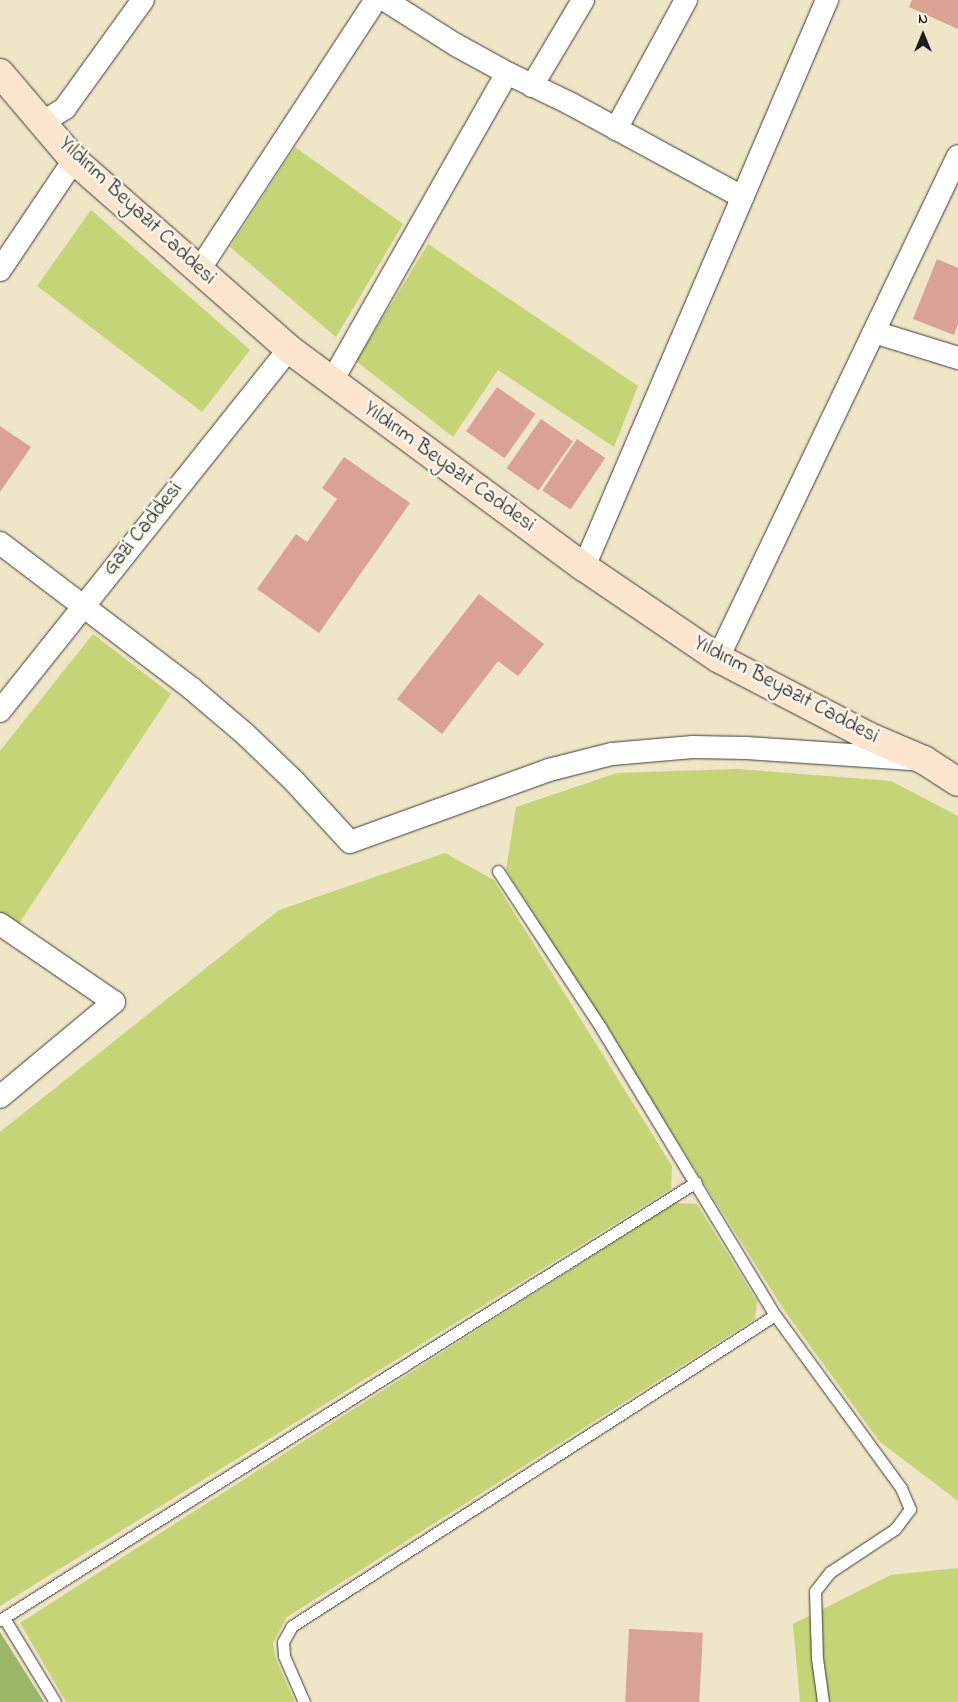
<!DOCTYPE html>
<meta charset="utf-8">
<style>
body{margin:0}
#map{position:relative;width:958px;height:1702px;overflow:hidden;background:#efe5c7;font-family:"Indie Flower",sans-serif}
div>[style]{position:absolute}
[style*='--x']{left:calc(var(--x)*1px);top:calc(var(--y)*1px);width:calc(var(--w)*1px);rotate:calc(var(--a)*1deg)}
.green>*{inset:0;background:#c4d477}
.forest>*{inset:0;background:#9bb668}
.building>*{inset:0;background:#daa293;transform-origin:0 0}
.roads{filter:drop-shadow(0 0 1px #3c3a36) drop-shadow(0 0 1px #3c3a36)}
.lane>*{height:11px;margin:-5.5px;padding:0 5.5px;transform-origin:5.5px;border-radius:5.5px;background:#fff}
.street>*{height:22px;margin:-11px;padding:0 11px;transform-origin:11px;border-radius:11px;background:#fff}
.secondary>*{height:28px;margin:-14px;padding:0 14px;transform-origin:14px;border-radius:14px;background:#fce5cf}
span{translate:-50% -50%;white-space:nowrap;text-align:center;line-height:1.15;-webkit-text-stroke:5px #fbf7ec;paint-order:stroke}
.street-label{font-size:21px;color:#1c1c1c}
.north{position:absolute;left:898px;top:10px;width:50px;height:50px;-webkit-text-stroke:4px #fbf7ec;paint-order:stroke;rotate:0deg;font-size:14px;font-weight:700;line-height:20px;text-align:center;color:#1c1c1c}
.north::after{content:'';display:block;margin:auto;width:18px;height:22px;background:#1c1c1c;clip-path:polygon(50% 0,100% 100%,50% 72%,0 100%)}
</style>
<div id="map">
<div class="green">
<div style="clip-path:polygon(295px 147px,403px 224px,336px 337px,230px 247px)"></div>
<div style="clip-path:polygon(91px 210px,250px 350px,202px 412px,37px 286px)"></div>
<div style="clip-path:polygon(428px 244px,638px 386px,614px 447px,498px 370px,453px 437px,356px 361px)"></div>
<div style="clip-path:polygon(93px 634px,171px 694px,18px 925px,0 913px,0 751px)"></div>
<div style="clip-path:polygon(737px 769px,891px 781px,958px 816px,958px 1501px,879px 1441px,784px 1310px,506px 870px,516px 807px,617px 773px)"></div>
<div style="clip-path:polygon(445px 853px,494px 880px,672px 1166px,671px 1189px,0 1606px,0 1132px,279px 910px)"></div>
<div style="clip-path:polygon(675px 1203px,697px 1204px,757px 1301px,755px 1319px,287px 1617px,273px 1643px,276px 1659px,295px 1702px,66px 1702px,20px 1623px)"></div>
<div style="clip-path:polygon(958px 1568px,958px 1702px,800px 1702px,793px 1624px,891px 1575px)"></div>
</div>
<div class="forest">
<div style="clip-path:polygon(0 1632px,44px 1702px,0 1702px)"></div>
</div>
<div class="building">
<div style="clip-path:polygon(912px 0,958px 0,958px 29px,909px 7px)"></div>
<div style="clip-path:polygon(937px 259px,958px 268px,958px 324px,954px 335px,913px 319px)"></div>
<div style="left:497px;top:387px;width:47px;height:54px;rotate:35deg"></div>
<div style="left:541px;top:419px;width:39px;height:60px;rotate:35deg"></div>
<div style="clip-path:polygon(0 426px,31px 447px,0 492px)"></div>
<div style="left:577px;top:439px;width:34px;height:62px;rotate:34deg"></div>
<div style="clip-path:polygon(344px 457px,410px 503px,319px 633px,257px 589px,296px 534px,307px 542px,337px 499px,322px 488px)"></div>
<div style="clip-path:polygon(479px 594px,544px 644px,518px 676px,498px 661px,442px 734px,397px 699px)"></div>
<div style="left:629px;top:1629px;width:74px;height:73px;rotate:3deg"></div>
</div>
<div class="roads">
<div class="lane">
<div style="--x:498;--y:871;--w:188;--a:56.7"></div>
<div style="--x:601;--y:1028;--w:336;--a:58.8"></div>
<div style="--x:775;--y:1315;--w:214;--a:53.9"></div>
<div style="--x:901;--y:1488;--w:23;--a:67"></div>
<div style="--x:910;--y:1509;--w:25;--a:127"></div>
<div style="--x:895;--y:1529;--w:78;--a:146.5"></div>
<div style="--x:830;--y:1572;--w:24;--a:128"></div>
<div style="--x:815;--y:1591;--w:67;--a:88.3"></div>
<div style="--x:817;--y:1658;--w:44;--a:82.2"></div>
<div style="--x:4;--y:1618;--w:98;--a:58.7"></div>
<div style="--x:0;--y:1620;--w:822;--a:-32.18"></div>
<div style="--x:304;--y:1702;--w:50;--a:-113.5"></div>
<div style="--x:284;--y:1656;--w:14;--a:-94"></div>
<div style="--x:283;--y:1642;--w:18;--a:-61"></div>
<div style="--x:292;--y:1626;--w:574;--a:-32.78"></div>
</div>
<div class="street">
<div style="--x:385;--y:0;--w:84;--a:32.4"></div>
<div style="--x:456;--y:45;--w:58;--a:28.8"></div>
<div style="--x:507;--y:73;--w:71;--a:25.8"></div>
<div style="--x:571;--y:104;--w:195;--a:28.5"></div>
<div style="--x:532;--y:86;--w:100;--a:-59.3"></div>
<div style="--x:43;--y:122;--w:26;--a:-32"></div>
<div style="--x:65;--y:108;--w:133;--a:-54.2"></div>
<div style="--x:616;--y:129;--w:147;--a:-61.5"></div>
<div style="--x:0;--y:270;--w:133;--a:-56.1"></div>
<div style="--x:199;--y:270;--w:323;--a:-56.8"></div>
<div style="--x:874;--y:332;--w:88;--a:17.2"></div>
<div style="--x:332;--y:381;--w:354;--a:-60.4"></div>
<div style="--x:0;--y:543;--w:240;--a:37.2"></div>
<div style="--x:191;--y:688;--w:70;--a:40.3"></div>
<div style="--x:244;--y:733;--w:68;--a:43.8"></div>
<div style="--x:293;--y:780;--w:84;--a:47.4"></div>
<div style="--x:350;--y:842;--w:212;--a:-19.9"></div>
<div style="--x:549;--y:770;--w:65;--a:-14.3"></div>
<div style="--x:612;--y:754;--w:81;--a:-4.9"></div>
<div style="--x:693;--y:747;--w:53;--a:1.1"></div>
<div style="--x:746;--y:748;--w:166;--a:3.8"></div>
<div style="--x:584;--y:567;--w:617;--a:-66.8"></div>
<div style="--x:718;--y:658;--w:556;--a:-64.45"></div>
<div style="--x:0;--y:711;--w:463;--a:-51.4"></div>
<div style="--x:0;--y:924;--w:138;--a:34.4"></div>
<div style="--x:114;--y:1002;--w:148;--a:140.2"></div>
</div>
<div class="secondary">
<div style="--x:0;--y:73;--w:114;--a:49.6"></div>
<div style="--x:74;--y:160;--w:286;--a:41.3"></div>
<div style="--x:289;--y:349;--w:367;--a:36.5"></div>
<div style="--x:584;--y:567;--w:162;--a:34.2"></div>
<div style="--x:718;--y:658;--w:169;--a:27.5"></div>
<div style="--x:868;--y:736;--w:61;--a:23.2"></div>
<div style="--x:924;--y:760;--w:40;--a:32.9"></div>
</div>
</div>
<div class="street-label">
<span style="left:137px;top:211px;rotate:43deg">Yıldırım Beyazıt Caddesi</span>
<span style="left:449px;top:467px;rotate:36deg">Yıldırım Beyazıt Caddesi</span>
<span style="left:143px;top:529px;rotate:-51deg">Gazi Caddesi</span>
<span style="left:786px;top:690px;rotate:28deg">Yıldırım Beyazıt Caddesi</span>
</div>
<div class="north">N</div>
</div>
